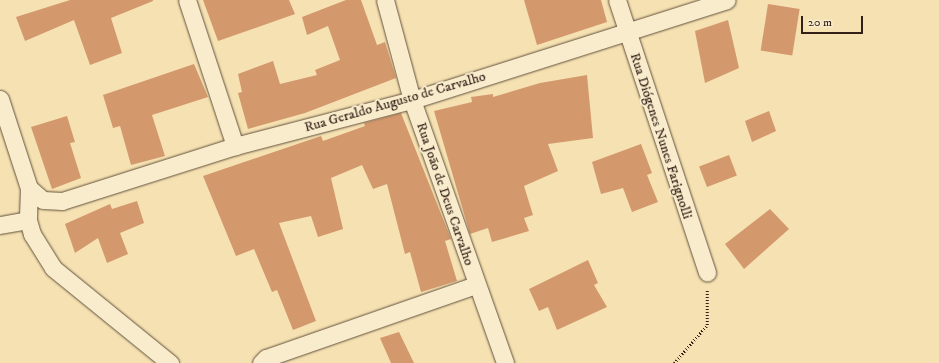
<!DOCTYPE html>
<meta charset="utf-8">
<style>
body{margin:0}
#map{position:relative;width:939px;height:363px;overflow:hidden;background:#f5e1b1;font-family:"IM FELL DW Pica",serif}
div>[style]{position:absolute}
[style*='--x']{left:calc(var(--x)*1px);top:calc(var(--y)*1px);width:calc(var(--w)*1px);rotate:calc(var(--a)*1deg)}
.building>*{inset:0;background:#d4986d;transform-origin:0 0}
.path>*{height:2.5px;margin-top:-1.25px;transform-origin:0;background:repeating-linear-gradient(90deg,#321f16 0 1px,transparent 0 3px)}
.roads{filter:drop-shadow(0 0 1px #63503d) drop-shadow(0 0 1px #63503d)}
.minor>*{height:17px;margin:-8.5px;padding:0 8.5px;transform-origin:8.5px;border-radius:8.5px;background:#f8eccc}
span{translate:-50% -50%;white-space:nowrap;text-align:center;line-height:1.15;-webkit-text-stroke:4px #f8eccc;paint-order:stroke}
.street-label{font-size:14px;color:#321f16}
.scale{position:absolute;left:801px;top:16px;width:62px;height:18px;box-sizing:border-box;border:2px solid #321f16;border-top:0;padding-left:5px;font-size:12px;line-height:14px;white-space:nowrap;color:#321f16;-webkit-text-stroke:3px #f8eccc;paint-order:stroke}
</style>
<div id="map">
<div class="building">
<div style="clip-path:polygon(70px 0,153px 0,153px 1px,111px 18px,122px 53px,90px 65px,74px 20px,25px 41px,16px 17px)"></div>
<div style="clip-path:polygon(203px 0,289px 0,295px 14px,218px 41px)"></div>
<div style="clip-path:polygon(346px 0,361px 0,377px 45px,385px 42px,396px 78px,305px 113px,248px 129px,238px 93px,242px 92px,238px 74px,273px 61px,280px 84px,317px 75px,315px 70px,340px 60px,328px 26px,307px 35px,302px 17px)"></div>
<div style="clip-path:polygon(524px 0,601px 0,607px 22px,537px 45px)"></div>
<div style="left:768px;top:4px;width:32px;height:47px;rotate:9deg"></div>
<div style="clip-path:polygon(728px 20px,739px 68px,705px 83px,695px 31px)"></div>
<div style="clip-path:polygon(194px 64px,208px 97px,152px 115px,165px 156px,131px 165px,120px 126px,113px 128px,103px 95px)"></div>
<div style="clip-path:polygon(587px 75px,593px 138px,548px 144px,558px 171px,524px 186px,533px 215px,524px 218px,529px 231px,492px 242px,488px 228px,470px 234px,434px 111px,472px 102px,471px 97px,493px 94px,493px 97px,540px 83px)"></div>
<div style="clip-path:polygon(769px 111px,776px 131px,752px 142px,745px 121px)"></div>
<div style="clip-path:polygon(401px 113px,451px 239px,445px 241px,457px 281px,421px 292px,410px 252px,405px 254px,387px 184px,373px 189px,362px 165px,331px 178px,343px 229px,318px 237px,311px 216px,279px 223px,316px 321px,293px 330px,277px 290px,272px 292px,254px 249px,236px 256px,203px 176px,321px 136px,323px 141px,365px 126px,364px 123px)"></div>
<div style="clip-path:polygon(67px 116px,75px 142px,70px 143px,81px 178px,52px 189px,31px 127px)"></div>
<div style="clip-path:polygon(641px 144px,652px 173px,647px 175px,658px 202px,632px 212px,623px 188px,601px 194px,592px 162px)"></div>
<div style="left:729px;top:155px;width:22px;height:32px;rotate:69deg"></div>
<div style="clip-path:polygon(137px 201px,144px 223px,120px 233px,128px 254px,107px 263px,98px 238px,75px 253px,65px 224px,110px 204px,112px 209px)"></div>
<div style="clip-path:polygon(770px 209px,789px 229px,744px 269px,725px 244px)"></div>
<div style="clip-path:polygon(588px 260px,598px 283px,594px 285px,607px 307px,557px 330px,548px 307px,539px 311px,529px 289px)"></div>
<div style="clip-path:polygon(399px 332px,414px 363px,391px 363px,380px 338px)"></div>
</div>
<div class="path">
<div style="--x:674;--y:363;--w:50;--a:-49"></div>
<div style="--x:707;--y:325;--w:35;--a:-90"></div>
</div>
<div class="roads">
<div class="minor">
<div style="--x:187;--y:0;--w:154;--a:71.8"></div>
<div style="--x:385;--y:0;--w:104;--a:74.9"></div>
<div style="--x:412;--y:100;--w:279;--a:70.5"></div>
<div style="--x:617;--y:0;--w:287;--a:71.7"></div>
<div style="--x:0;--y:99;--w:94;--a:72"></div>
<div style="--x:29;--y:188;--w:18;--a:41"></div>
<div style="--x:43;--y:200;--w:19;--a:3"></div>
<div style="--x:62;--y:201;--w:182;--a:-17.6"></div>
<div style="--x:235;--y:146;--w:183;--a:-14.6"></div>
<div style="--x:412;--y:100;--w:330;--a:-17.6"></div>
<div style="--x:29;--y:188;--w:32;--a:92"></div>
<div style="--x:28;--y:220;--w:15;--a:74"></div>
<div style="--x:32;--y:234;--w:40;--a:58"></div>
<div style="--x:53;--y:268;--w:151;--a:39.1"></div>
<div style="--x:0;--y:225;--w:28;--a:-10"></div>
<div style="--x:261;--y:363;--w:7;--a:-45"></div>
<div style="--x:266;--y:358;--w:222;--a:-19.2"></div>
</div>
</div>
<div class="street-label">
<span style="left:395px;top:102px;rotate:-16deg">Rua Geraldo Augusto de Carvalho</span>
<span style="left:661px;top:136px;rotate:72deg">Rua Diógenes Nunes Farignolli</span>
<span style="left:445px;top:194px;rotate:71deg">Rua João de Deus Carvalho</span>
</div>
<div class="scale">20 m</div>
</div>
